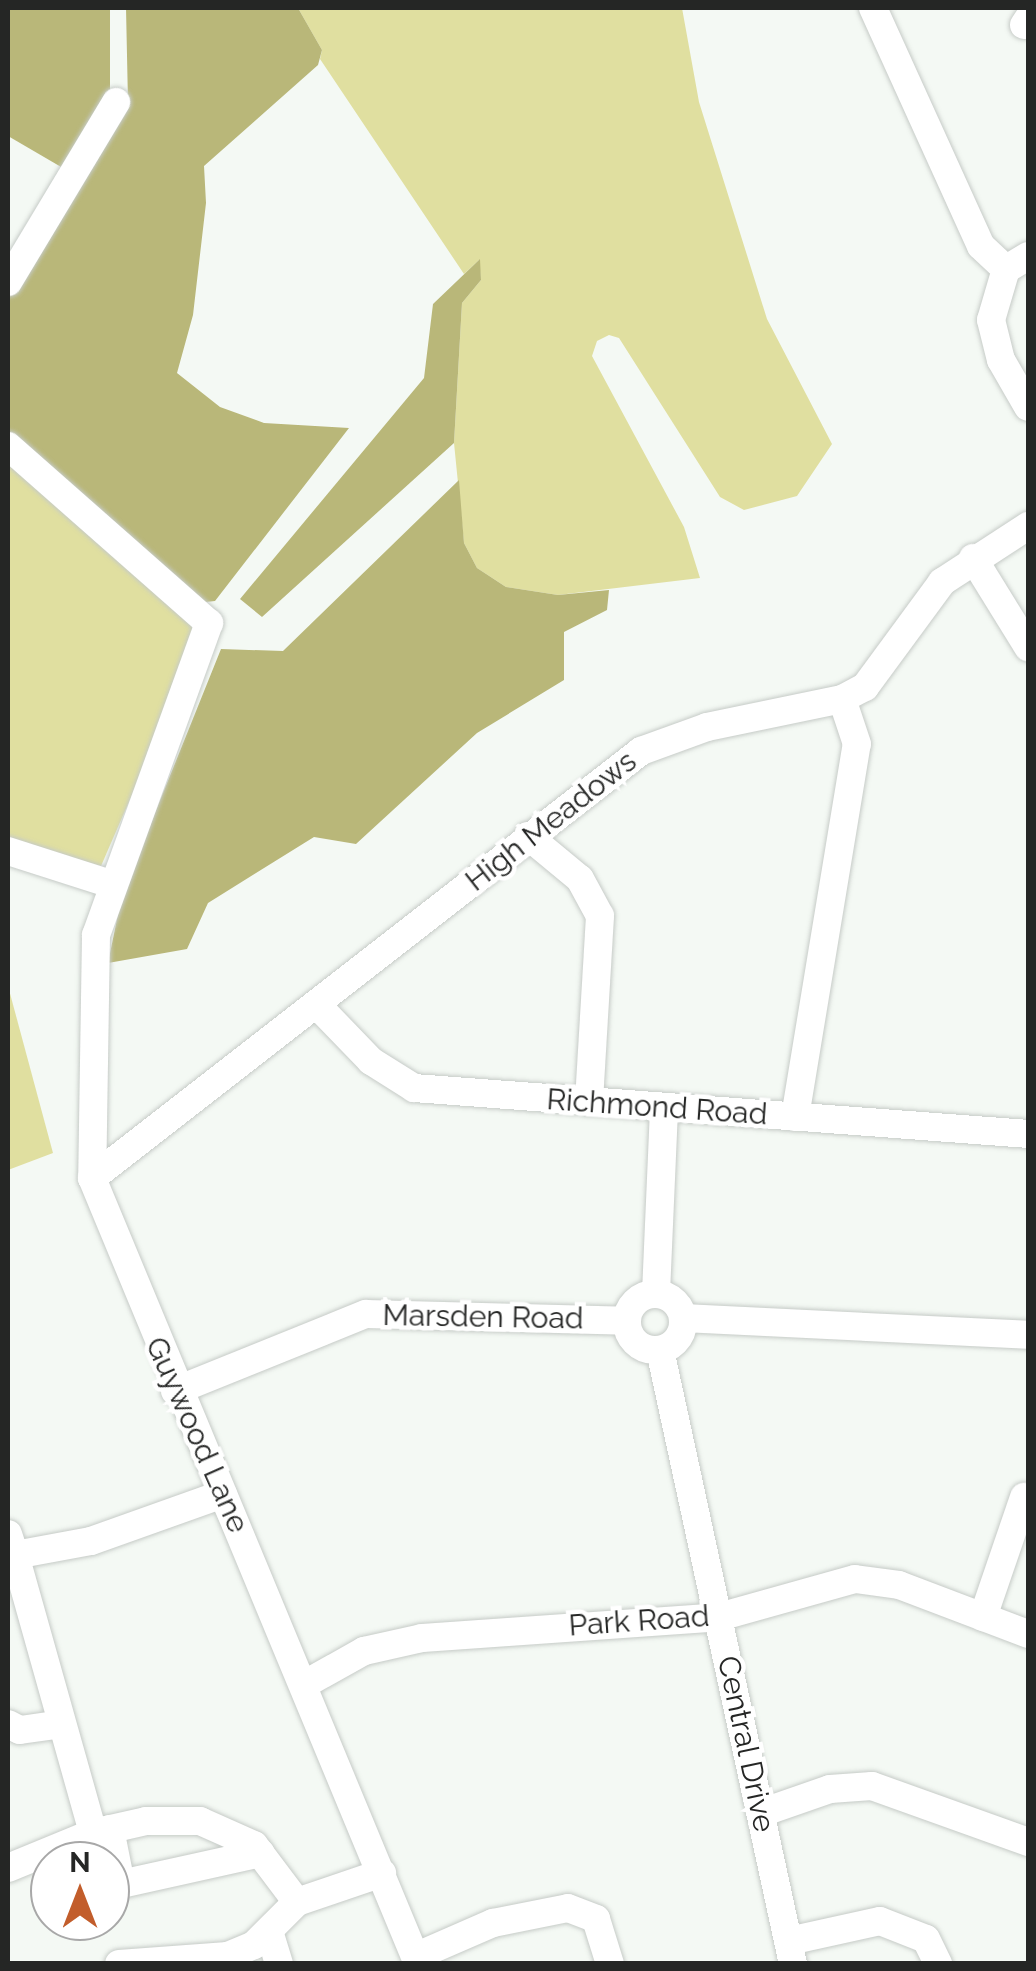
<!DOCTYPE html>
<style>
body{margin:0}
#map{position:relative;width:1036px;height:1971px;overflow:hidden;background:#f4f9f4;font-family:Raleway,sans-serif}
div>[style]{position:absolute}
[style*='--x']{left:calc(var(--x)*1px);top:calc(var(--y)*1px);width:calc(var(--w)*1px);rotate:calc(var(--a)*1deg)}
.green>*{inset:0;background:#e0dfa0}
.forest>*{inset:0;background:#b9b779}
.roads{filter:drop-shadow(0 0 2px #c6cbc7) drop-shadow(0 0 2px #c6cbc7)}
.minor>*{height:28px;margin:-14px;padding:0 14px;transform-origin:14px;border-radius:14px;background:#fff}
.minor>.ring{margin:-14px;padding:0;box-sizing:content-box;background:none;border:28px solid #fff;border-radius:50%}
span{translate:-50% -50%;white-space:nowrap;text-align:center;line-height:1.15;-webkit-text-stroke:9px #fff;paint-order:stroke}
.street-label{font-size:30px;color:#252625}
.frame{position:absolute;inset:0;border:10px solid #252625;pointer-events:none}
.north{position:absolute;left:30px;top:1841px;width:100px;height:100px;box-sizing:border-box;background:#fff;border:2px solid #a8a8a8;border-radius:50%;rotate:0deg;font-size:28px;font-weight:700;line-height:40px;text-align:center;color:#252625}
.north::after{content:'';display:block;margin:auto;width:35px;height:45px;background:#c25d2b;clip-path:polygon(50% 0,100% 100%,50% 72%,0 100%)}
</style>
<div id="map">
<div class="green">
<div style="clip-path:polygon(298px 8px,682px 8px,699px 102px,767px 319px,832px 444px,797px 496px,744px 510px,720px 497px,619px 338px,609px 335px,597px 341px,592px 356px,684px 527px,700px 578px,558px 595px,506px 587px,477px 568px,464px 543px,454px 443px,462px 303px,481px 280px,479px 260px,464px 274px,320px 59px,322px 50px)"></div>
<div style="clip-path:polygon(8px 457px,199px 624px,198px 643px,101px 866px,8px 840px)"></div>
<div style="clip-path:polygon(8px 986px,53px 1153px,8px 1170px)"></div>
</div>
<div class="forest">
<div style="clip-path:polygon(8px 8px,110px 8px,110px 96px,68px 171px,8px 136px)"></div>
<div style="clip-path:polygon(126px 8px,298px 8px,322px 50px,318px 65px,204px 166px,206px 203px,193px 315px,177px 373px,220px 407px,264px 423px,349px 428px,215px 601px,197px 603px,8px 435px,8px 298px,128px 103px)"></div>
<div style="clip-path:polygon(480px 259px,481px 280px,462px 303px,454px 443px,262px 617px,240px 599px,424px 378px,433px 304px)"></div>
<div style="clip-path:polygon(459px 480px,464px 543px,477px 568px,506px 587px,558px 595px,609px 590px,607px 610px,564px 632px,564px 680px,477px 733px,356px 844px,314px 837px,208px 903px,187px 949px,108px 963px,122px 895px,221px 649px,283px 651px)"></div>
</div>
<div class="roads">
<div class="minor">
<div style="--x:873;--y:8;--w:261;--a:65.6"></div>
<div style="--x:981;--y:246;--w:34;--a:43"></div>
<div style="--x:1024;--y:25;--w:7;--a:-56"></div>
<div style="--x:1028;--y:256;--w:26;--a:149"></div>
<div style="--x:1006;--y:269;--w:53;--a:106.4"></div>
<div style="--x:991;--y:320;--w:41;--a:76"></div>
<div style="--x:1001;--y:360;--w:54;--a:60.1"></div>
<div style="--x:8;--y:282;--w:210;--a:-59"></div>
<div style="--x:8;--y:446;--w:268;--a:41.4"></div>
<div style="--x:209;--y:623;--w:332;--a:109.9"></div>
<div style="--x:96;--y:935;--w:243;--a:90.9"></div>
<div style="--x:92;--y:1178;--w:851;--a:67.47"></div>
<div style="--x:973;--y:558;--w:105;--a:58.3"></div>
<div style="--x:528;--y:836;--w:67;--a:39.6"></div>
<div style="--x:580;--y:879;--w:42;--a:61.6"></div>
<div style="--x:600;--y:916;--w:186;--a:93.4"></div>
<div style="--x:8;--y:851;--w:108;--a:17.8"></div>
<div style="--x:317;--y:1005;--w:78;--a:46"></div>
<div style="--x:371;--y:1061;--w:51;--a:32.1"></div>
<div style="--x:414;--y:1088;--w:616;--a:4.28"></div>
<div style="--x:795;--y:1117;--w:378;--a:-80.6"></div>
<div style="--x:857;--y:744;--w:47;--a:-108.4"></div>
<div style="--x:92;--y:1178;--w:696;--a:-37.87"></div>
<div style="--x:641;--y:751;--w:70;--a:-20"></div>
<div style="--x:707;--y:727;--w:138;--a:-11.7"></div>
<div style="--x:842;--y:699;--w:26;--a:-28"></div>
<div style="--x:865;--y:687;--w:130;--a:-53.7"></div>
<div style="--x:942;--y:582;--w:103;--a:-33.1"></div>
<div style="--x:656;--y:1293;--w:184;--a:-87.5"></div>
<div class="ring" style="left:627px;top:1294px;width:28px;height:28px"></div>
<div style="--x:683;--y:1318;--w:345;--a:2.8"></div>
<div style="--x:660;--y:1350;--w:628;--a:77.78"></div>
<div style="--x:175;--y:1391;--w:206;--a:-22"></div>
<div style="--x:366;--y:1314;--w:260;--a:1.5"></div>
<div style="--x:8;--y:1534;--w:22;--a:72"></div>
<div style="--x:15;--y:1555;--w:77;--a:-10.4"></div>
<div style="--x:91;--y:1541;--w:140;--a:-19.6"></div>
<div style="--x:15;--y:1555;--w:289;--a:74.3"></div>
<div style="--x:983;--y:1617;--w:127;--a:-71.1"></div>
<div style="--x:305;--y:1684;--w:68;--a:-29.2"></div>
<div style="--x:364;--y:1651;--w:59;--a:-12.6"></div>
<div style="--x:422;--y:1638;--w:298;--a:-4"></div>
<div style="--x:719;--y:1617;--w:141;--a:-15.6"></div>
<div style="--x:855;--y:1579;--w:44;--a:7.8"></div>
<div style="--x:899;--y:1585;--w:138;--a:20.8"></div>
<div style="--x:8;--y:1724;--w:13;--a:27"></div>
<div style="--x:20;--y:1730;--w:42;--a:-8.1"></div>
<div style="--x:761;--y:1813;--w:73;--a:-19.2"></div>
<div style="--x:830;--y:1789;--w:42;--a:-4.1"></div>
<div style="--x:872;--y:1786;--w:166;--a:19.7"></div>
<div style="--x:110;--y:1829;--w:56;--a:78.7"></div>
<div style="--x:121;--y:1884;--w:143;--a:-12.5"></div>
<div style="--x:8;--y:1868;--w:92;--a:-22.4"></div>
<div style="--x:93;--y:1833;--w:54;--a:-12.8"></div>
<div style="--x:146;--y:1821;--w:54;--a:0"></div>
<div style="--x:200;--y:1821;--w:59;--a:24"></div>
<div style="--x:254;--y:1845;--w:71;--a:53"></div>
<div style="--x:269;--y:1931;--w:34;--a:73"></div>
<div style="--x:789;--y:1941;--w:93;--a:-12.4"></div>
<div style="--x:880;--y:1921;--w:49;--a:21.4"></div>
<div style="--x:926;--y:1939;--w:28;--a:64"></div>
<div style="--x:417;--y:1956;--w:83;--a:-23.5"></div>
<div style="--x:493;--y:1923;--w:76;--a:-11.3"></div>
<div style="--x:568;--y:1908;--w:30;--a:21"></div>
<div style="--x:596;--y:1919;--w:47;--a:72.7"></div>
<div style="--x:119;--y:1964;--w:109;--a:-4.2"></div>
<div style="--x:229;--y:1964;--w:8;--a:-97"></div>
<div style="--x:228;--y:1956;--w:28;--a:-23"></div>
<div style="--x:254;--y:1945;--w:61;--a:-45"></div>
<div style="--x:297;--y:1902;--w:90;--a:-18.8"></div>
</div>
</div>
<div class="street-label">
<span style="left:551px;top:821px;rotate:-38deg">High Meadows</span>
<span style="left:657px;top:1107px;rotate:4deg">Richmond Road</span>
<span style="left:483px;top:1317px;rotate:1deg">Marsden Road</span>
<span style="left:197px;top:1435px;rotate:66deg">Guywood Lane</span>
<span style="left:639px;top:1621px;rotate:-4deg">Park Road</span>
<span style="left:746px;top:1744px;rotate:78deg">Central Drive</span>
</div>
<div class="frame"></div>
<div class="north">N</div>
</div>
